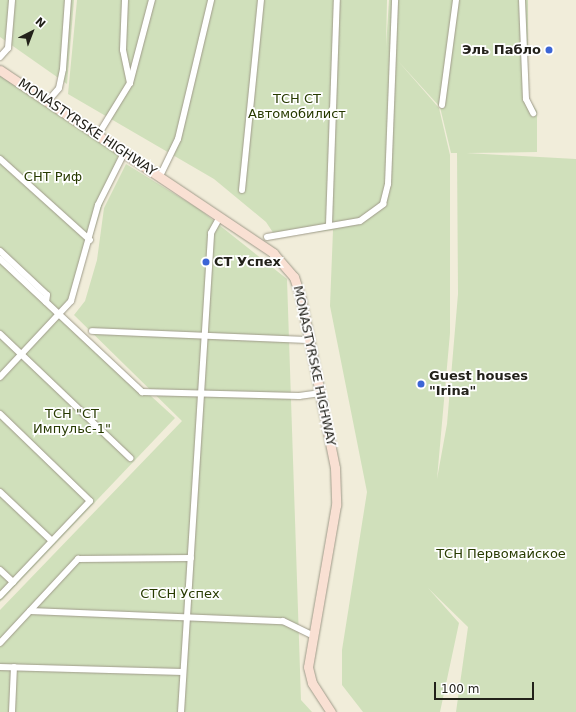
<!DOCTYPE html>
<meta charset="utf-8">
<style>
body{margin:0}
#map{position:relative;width:576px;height:712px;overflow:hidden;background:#f1edda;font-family:"DejaVu Sans",sans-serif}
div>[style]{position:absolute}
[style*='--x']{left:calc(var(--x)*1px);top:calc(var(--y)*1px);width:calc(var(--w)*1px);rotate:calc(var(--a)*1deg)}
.green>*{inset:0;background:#d0e0bb}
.roads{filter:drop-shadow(0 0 1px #9f9b8a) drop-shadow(0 0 1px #9f9b8a)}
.minor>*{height:6px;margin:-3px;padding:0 3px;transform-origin:3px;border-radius:3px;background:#fff}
.secondary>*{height:9px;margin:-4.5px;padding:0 4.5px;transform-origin:4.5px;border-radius:4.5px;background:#f9e0d3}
.dots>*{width:11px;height:11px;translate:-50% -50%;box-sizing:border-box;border:2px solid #fff;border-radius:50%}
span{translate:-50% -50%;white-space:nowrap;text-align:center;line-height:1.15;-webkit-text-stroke:3.5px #fff;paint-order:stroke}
.poi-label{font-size:13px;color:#22211a;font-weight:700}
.right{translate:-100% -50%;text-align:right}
.left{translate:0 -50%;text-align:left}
.park-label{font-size:13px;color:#273a00}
.street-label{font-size:13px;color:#22211a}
.north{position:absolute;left:12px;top:12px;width:40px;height:40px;-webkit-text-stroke:3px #fff;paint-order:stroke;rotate:42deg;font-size:11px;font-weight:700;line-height:16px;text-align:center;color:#22211a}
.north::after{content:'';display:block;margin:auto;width:14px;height:18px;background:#22211a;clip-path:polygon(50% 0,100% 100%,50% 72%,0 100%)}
.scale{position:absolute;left:434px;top:682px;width:100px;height:18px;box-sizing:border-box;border:2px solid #22211a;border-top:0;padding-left:5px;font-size:12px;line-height:14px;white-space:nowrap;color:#22211a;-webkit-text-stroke:3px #fff;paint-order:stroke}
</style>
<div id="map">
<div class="green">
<div style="clip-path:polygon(0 0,74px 0,67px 84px,0 37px)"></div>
<div style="clip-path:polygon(evenodd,77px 0,387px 0,386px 47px,389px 0,528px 0,528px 98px,537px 111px,537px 152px,466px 153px,576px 159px,576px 712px,456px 712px,468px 627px,428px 588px,459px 623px,440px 712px,363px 712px,342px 685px,342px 650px,367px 492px,330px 306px,333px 230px,276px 237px,266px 222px,214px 179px,68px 94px,77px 0,398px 61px,440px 107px,451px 153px,457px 153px,458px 294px,447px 424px,437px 479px,450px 333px,450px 155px,439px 108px,398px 61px)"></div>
<div style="clip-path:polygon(0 75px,119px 153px,73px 298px,60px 312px,0 254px)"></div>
<div style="clip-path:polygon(126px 164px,199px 209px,287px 279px,301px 700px,312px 712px,0 712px,0 610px,182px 421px,74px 315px,85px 301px,97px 260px,104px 208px)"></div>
<div style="clip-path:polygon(0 258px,175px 418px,0 602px)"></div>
</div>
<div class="roads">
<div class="minor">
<div style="--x:125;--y:0;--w:50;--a:92.3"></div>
<div style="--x:123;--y:50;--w:34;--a:78"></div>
<div style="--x:522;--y:0;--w:99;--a:87.7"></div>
<div style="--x:526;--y:99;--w:16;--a:63"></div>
<div style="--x:0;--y:57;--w:12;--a:-48"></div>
<div style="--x:8;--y:48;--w:48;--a:-85.2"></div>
<div style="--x:47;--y:102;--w:18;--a:-49"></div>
<div style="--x:59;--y:88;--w:19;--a:-78"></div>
<div style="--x:63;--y:69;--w:69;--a:-85.9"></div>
<div style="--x:442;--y:105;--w:106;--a:-82.4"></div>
<div style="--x:98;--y:135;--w:61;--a:-58.4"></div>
<div style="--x:130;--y:83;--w:86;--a:-75.2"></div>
<div style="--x:0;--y:159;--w:121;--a:42"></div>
<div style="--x:160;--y:176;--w:41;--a:-64.1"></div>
<div style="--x:178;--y:139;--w:143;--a:-76.6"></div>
<div style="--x:242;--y:190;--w:191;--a:-84.3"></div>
<div style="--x:329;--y:224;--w:224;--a:-88"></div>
<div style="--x:267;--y:237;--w:94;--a:-9.8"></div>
<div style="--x:360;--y:221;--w:29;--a:-36"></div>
<div style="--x:383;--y:204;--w:21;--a:-76"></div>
<div style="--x:388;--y:184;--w:184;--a:-87.8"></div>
<div style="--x:0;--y:251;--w:64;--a:43.1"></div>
<div style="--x:47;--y:295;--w:7;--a:98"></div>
<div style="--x:0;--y:259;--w:195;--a:43.1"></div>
<div style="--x:142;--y:392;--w:157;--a:1.5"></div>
<div style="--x:299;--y:396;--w:22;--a:-8"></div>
<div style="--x:92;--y:331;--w:218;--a:2.4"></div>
<div style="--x:0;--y:334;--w:180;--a:43.6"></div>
<div style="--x:0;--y:377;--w:104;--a:-46.9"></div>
<div style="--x:71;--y:301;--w:100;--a:-74.3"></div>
<div style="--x:98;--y:205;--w:58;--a:-63.4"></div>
<div style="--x:0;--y:414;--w:125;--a:44"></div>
<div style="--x:90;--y:501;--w:131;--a:133.5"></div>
<div style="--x:0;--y:492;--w:71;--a:43.3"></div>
<div style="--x:0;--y:570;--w:18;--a:43"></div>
<div style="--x:30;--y:611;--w:253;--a:2.3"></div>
<div style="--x:283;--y:621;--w:32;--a:26"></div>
<div style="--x:0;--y:643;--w:115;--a:-47.1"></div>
<div style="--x:78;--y:559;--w:113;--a:-0.5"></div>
<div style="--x:0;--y:667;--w:183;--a:1.6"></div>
<div style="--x:12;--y:712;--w:45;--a:-87.5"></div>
<div style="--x:181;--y:712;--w:480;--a:-86.4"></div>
<div style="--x:211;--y:233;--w:18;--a:-61"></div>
</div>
<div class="secondary">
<div style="--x:0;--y:70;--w:329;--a:33.8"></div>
<div style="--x:273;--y:253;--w:32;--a:49"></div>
<div style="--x:294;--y:277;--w:23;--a:72"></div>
<div style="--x:301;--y:299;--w:172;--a:78.6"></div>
<div style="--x:335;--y:468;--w:37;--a:88"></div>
<div style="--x:336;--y:505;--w:164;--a:99.8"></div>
<div style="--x:308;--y:667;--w:16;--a:76"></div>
<div style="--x:312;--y:683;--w:35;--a:57"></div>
</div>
</div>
<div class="dots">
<div style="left:549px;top:50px;background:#3c65d6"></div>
<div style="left:206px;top:262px;background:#3c65d6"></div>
<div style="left:421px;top:384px;background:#3c65d6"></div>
</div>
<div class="poi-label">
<span class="right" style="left:541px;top:50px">Эль Пабло</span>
<span class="left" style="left:214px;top:262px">СТ Успех</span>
<span class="left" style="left:429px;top:384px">Guest houses<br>"Irina"</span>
</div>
<div class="park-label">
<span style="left:297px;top:107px">ТСН СТ<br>Автомобилист</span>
<span style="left:53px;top:177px">СНТ Риф</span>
<span style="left:72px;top:422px">ТСН "СТ<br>Импульс-1"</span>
<span style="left:501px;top:554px">ТСН Первомайское</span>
<span style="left:180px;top:594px">СТСН Успех</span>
</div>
<div class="street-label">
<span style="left:87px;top:128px;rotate:34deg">MONASTYRSKE HIGHWAY</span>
<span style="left:314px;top:366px;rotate:78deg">MONASTYRSKE HIGHWAY</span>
</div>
<div class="north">N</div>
<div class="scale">100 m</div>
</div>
